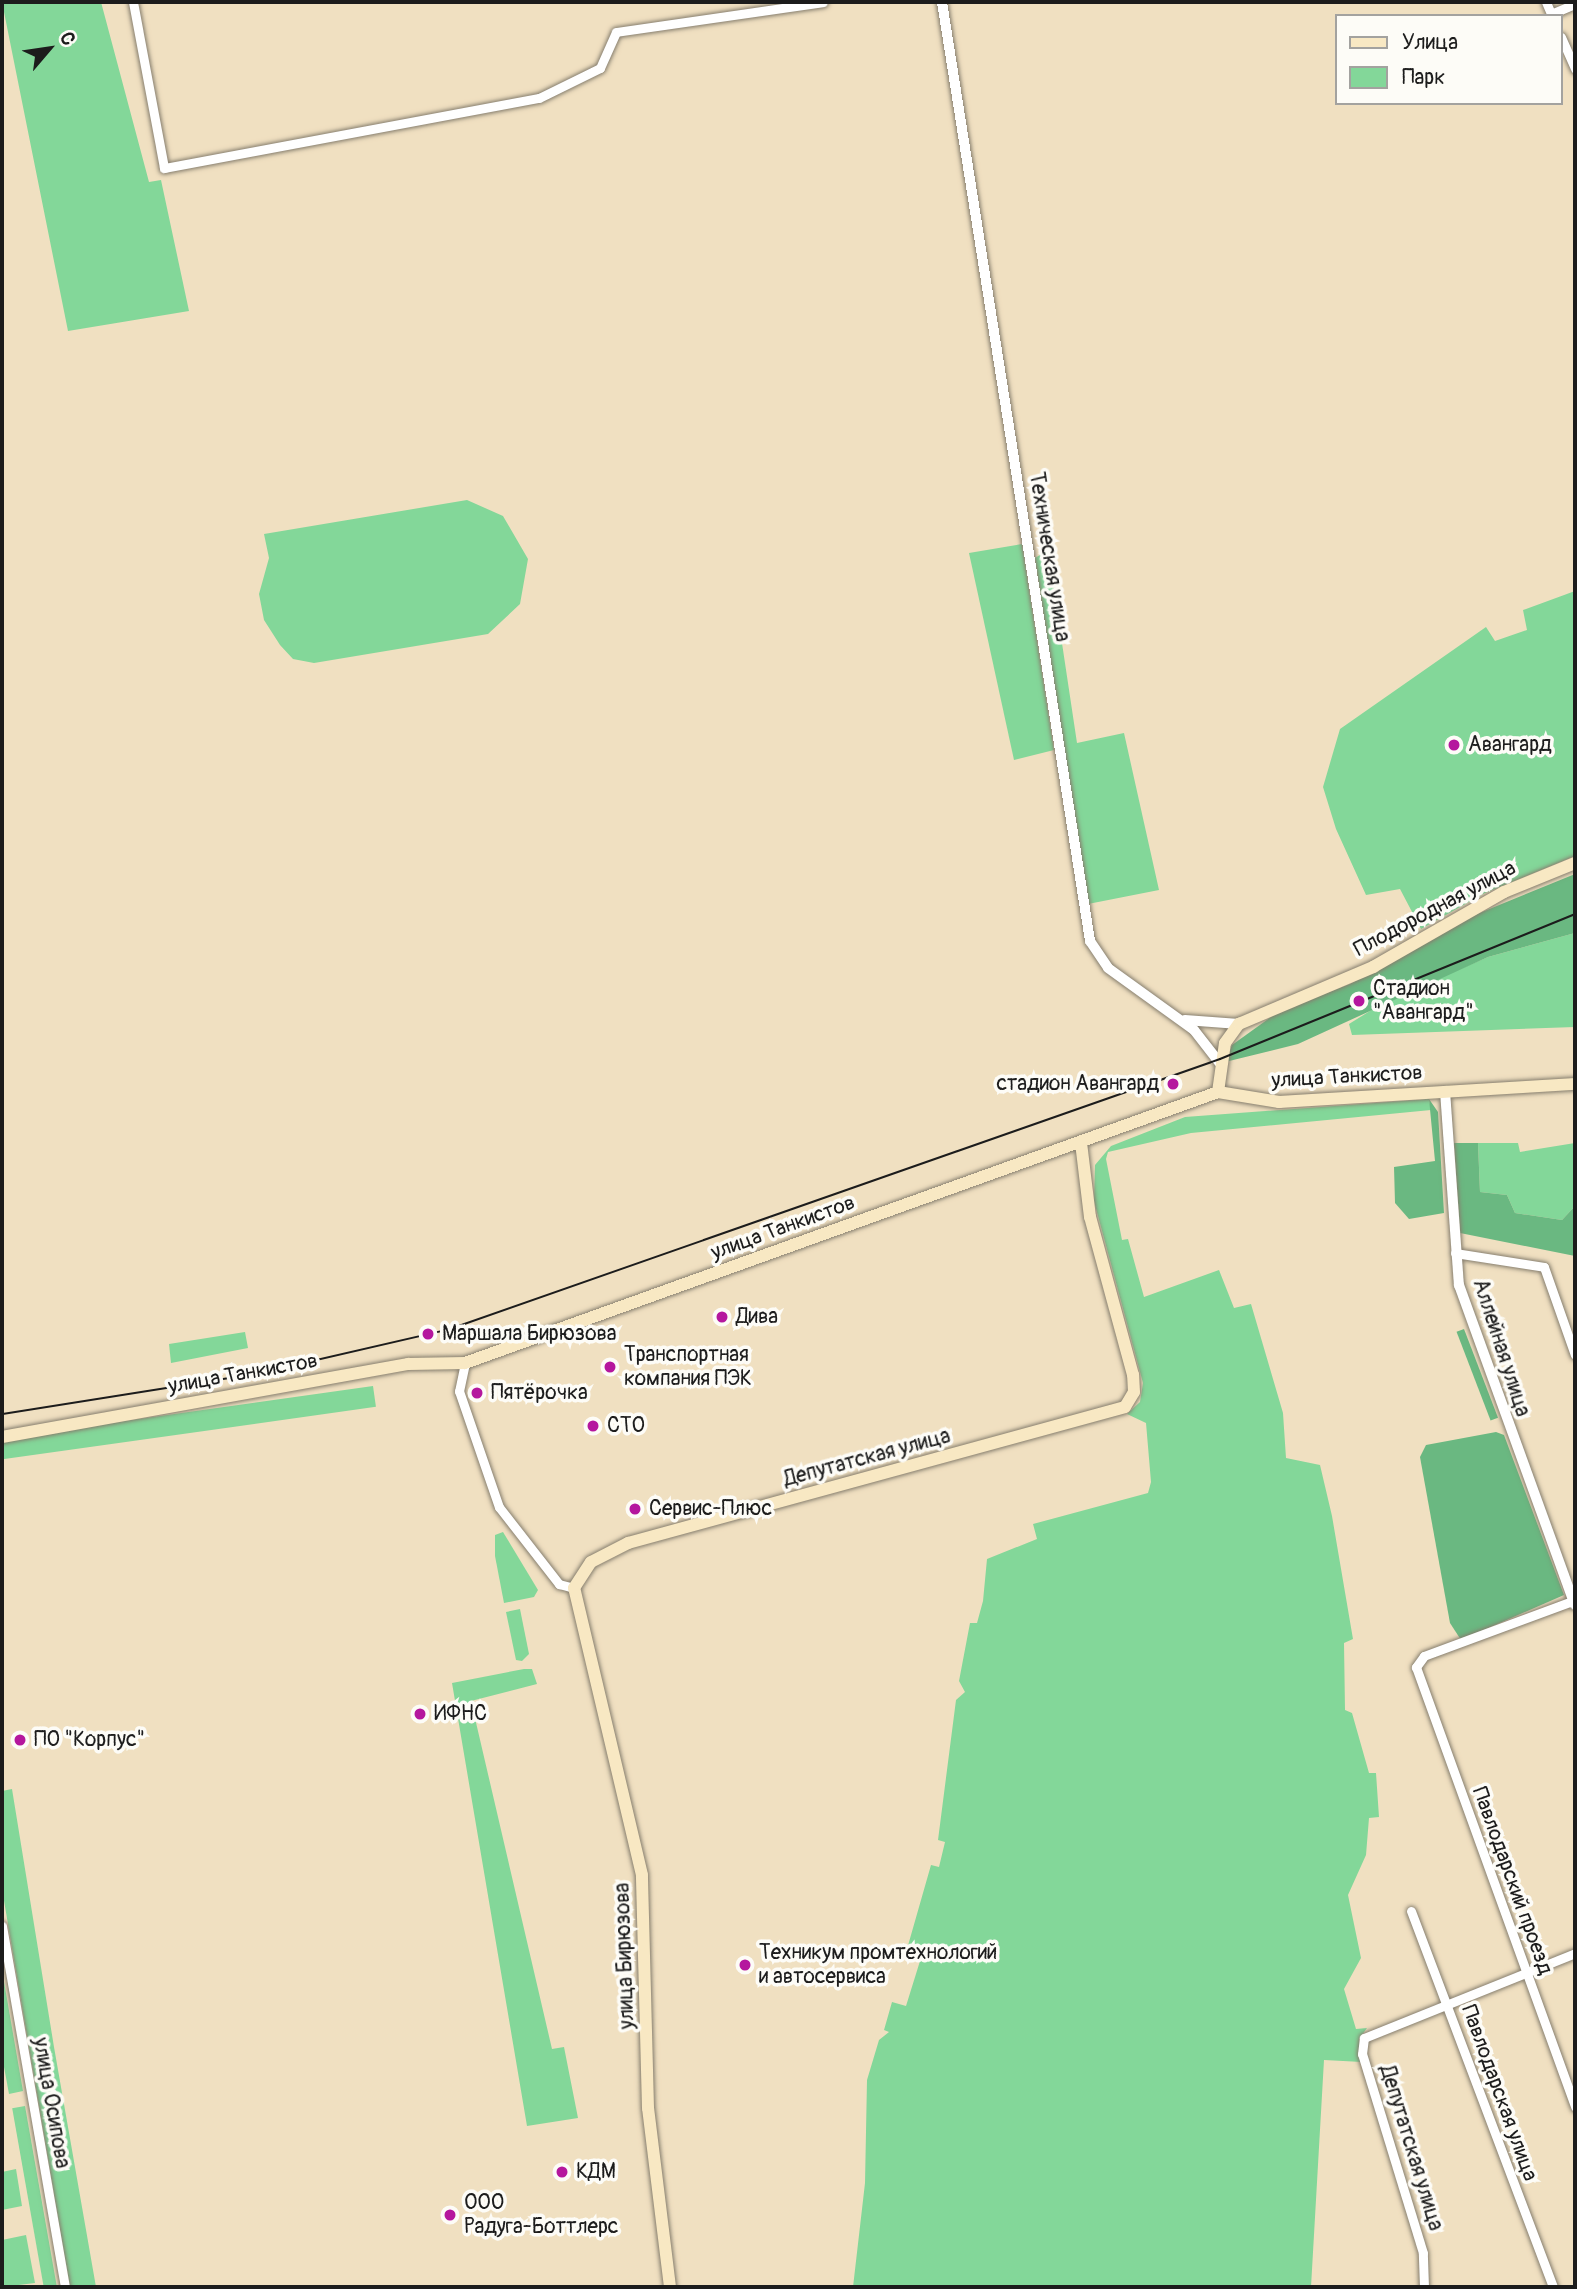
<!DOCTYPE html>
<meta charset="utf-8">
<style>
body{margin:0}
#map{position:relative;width:1577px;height:2289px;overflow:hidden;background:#f0e0c1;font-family:Pangolin,sans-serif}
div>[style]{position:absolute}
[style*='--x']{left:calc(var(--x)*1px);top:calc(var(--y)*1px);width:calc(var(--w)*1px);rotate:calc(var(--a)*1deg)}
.green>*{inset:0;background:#83d799;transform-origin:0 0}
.forest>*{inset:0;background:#6ab881;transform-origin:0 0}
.roads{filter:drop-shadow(0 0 2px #867e6e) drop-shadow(0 0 2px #867e6e)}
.minor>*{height:9px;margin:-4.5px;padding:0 4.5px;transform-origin:4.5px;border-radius:4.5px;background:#fff}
.tertiary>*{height:10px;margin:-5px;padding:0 5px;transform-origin:5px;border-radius:5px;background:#fff}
.secondary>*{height:12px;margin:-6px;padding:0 6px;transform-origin:6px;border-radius:6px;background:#f8e8c3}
.tram>*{height:2px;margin:-1px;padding:0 1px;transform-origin:1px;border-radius:1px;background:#1c1c1c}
.dots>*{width:19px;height:19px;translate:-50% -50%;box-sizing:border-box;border:4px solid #fdfcf7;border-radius:50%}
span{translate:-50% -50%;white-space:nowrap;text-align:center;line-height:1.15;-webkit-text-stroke:7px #fdfcf7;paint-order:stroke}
.street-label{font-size:21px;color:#1c1c1c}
.poi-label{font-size:21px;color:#1c1c1c}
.left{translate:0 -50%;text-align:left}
.right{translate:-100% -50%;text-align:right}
.frame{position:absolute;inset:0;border:4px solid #1c1c1c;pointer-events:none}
.legend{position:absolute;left:1335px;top:14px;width:228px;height:91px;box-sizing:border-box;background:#fdfcf7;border:2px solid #a3a29f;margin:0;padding:9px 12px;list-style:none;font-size:21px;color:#1c1c1c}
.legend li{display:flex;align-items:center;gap:14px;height:35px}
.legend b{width:35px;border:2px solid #a3a29f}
.north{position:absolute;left:14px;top:14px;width:70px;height:70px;-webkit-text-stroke:5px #fdfcf7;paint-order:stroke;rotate:61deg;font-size:19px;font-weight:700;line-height:28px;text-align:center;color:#1c1c1c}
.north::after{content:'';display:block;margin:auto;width:24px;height:32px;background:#1c1c1c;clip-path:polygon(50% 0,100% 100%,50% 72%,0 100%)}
</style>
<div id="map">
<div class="green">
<div style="clip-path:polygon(2px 2px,101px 2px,149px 182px,161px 180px,189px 311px,68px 331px)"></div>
<div style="clip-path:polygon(467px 500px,503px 516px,528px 559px,520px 604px,488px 634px,314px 663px,293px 659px,280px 645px,264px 620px,259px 594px,269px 558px,264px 534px)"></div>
<div style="clip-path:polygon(1022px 544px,1054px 750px,1014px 760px,969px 553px)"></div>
<div style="clip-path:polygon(1048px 550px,1077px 743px,1124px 733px,1159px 890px,1088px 904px,1035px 558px)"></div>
<div style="clip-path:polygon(1575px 591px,1575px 856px,1485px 893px,1421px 929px,1400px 889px,1366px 895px,1336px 829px,1323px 787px,1340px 729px,1486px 627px,1495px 641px,1527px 630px,1523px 610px)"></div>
<div style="clip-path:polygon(1575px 933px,1575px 1027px,1352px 1035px,1349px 1024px,1386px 1001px,1488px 957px)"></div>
<div style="clip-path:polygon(1429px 1099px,1431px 1110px,1191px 1133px,1108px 1152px,1106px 1159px,1122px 1240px,1128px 1239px,1144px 1297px,1219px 1270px,1234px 1308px,1251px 1304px,1283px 1413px,1286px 1458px,1320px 1465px,1332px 1516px,1353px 1639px,1344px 1643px,1345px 1710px,1352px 1713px,1369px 1773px,1376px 1773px,1379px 1817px,1369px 1818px,1366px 1855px,1348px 1895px,1361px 1958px,1344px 1989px,1356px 2029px,1367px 2028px,1359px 2039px,1362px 2062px,1324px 2060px,1311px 2287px,853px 2287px,865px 2183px,867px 2080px,879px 2040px,889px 2032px,884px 2030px,892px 2002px,906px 2006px,920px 1961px,905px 1956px,931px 1865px,939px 1867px,945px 1842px,938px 1840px,956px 1700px,965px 1692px,959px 1681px,970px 1623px,977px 1623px,983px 1601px,987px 1559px,1037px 1539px,1033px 1524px,1148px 1493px,1151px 1482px,1146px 1423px,1127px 1414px,1140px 1402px,1143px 1383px,1094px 1201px,1095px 1165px,1111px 1146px,1185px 1117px)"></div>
<div style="clip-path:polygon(1478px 1143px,1518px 1143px,1520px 1152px,1575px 1143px,1575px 1206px,1562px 1220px,1515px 1213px,1507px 1195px,1480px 1192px)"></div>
<div style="clip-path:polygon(245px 1332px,248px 1348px,171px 1363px,169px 1344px)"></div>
<div style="left:373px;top:1386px;width:21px;height:377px;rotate:82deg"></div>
<div style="clip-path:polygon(503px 1532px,538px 1590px,534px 1597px,504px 1603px,495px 1556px,495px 1535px)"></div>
<div style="clip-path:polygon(520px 1609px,529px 1654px,522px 1661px,516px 1660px,506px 1612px)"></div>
<div style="clip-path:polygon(524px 1669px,532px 1669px,537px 1684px,471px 1701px,552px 2049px,564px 2047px,578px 2118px,527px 2126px,452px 1683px)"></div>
<div style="clip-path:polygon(12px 1789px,54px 2047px,96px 2287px,70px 2287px,2px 1889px,2px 1791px)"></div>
<div style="clip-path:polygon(2px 1970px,23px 2091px,9px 2094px,2px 2056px)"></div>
<div style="left:25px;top:2106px;width:184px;height:13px;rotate:80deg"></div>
<div style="clip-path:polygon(16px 2169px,22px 2206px,2px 2210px,2px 2172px)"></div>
<div style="clip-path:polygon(26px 2235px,35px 2283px,2px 2287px,2px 2240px)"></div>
</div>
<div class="forest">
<div style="clip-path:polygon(1575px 874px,1575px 933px,1488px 957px,1298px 1044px,1225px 1062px,1232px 1045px,1278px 1012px,1350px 984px,1465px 919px)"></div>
<div style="clip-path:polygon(1429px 1099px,1438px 1112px,1444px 1213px,1409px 1219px,1395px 1203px,1394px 1167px,1435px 1161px)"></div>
<div style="clip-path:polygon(1454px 1143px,1478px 1143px,1480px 1192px,1507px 1195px,1515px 1213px,1562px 1220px,1575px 1206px,1575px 1256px,1460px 1233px)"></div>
<div style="left:1464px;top:1329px;width:95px;height:8px;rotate:69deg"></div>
<div style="clip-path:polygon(1496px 1432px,1504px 1435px,1564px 1595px,1461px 1640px,1450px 1623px,1420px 1457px,1426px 1445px)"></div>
</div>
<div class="roads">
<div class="minor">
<div style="--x:133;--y:2;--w:169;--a:79.4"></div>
<div style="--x:164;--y:168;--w:381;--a:-10.6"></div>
<div style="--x:539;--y:98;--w:68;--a:-26.2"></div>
<div style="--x:600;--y:68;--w:39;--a:-66"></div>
<div style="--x:616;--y:32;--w:209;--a:-8.2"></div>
<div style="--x:1546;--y:2;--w:15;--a:67"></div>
<div style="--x:1551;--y:14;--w:26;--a:-23"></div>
<div style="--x:1561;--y:37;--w:35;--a:66"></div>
<div style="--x:1455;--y:1253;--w:90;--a:8.9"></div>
<div style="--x:1544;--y:1267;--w:93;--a:70.6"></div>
<div style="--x:465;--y:1363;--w:29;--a:102"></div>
<div style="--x:459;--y:1391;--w:123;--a:71"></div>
<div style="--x:499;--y:1507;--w:98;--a:52.1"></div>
<div style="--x:559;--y:1584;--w:16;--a:15"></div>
<div style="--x:1575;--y:1600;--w:161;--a:159.7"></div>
<div style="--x:1424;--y:1656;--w:14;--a:126"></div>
<div style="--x:1416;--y:1667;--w:468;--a:70.1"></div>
<div style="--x:1411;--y:1911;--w:402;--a:69.3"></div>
<div style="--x:2;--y:1926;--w:366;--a:80.1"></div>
<div style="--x:1424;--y:2287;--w:34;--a:-92"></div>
<div style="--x:1423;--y:2253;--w:208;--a:-107"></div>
<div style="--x:1362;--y:2054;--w:16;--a:-83"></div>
<div style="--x:1364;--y:2038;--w:227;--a:-21.9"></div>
</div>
<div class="tertiary">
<div style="--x:942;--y:2;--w:951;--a:81.04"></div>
<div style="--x:1090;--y:941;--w:32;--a:56"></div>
<div style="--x:1108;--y:968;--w:106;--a:35.8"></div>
<div style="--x:1194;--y:1030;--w:41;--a:52"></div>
<div style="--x:1185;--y:1020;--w:54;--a:4.2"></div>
<div style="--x:1445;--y:1091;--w:195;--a:85.9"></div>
<div style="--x:1459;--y:1285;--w:340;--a:70.1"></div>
</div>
<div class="secondary">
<div style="--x:1218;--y:1092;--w:49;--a:-81.9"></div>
<div style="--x:1225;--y:1043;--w:24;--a:-54"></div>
<div style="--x:1239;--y:1024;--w:146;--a:-23"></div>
<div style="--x:1373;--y:967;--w:151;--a:-29.8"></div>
<div style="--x:1504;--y:892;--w:77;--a:-22.2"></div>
<div style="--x:2;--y:1437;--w:413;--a:-10.2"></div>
<div style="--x:408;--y:1364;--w:57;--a:-1"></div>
<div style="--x:465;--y:1363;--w:800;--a:-19.79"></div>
<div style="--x:1218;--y:1092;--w:62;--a:9.3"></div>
<div style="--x:1279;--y:1102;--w:297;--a:-3.5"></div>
<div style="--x:670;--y:2287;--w:180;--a:-97"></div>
<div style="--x:648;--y:2108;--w:233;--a:-91.5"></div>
<div style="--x:642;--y:1875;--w:295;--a:-103.3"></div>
<div style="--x:574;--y:1588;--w:31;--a:-57"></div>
<div style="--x:591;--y:1562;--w:42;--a:-27.2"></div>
<div style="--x:628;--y:1543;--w:515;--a:-15.3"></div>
<div style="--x:1125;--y:1407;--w:17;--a:-59"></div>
<div style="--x:1134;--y:1392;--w:17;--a:-93"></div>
<div style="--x:1133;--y:1375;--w:164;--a:-105.2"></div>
<div style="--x:1090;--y:1217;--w:75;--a:-96.9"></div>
</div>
</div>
<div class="tram">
<div style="--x:2;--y:1414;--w:261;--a:-9"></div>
<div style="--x:260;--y:1373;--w:195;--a:-13"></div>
<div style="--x:450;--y:1329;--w:816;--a:-19.32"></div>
<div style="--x:1220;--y:1059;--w:383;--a:-22.2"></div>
</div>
<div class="dots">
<div style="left:1454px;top:745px;background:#b5179e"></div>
<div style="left:1359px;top:1001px;background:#b5179e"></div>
<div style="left:1173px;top:1084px;background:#b5179e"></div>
<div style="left:722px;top:1317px;background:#b5179e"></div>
<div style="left:428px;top:1334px;background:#b5179e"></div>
<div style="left:610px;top:1367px;background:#b5179e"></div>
<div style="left:477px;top:1393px;background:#b5179e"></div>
<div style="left:593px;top:1426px;background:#b5179e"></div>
<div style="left:635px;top:1509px;background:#b5179e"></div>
<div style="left:420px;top:1714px;background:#b5179e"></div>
<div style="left:20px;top:1740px;background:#b5179e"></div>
<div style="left:745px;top:1965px;background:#b5179e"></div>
<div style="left:562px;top:2172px;background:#b5179e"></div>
<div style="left:450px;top:2215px;background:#b5179e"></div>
</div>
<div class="street-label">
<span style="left:1049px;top:557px;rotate:81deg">Техническая улица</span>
<span style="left:1435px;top:909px;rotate:-28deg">Плодородная улица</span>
<span style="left:1347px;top:1077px;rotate:-3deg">улица Танкистов</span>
<span style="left:783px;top:1228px;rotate:-20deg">улица Танкистов</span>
<span style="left:1501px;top:1348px;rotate:72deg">Аллейная улица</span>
<span style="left:243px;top:1374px;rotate:-10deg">улица Танкистов</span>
<span style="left:867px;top:1458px;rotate:-15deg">Депутатская улица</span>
<span style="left:1512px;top:1881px;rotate:70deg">Павлодарский проезд</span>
<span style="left:625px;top:1956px;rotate:-92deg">улица Бирюзова</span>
<span style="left:1499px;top:2093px;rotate:70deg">Павлодарская улица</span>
<span style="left:51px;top:2103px;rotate:80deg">улица Осипова</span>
<span style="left:1411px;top:2148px;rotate:73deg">Депутатская улица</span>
</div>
<div class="poi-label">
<span class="left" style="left:1468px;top:745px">Авангард</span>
<span class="left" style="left:1373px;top:1001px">Стадион<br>"Авангард"</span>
<span class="right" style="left:1159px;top:1084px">стадион Авангард</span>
<span class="left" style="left:736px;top:1317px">Дива</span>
<span class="left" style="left:442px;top:1334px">Маршала Бирюзова</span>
<span class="left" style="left:624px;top:1367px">Транспортная<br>компания ПЭК</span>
<span class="left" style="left:491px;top:1393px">Пятёрочка</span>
<span class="left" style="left:607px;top:1426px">СТО</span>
<span class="left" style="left:649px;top:1509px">Сервис-Плюс</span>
<span class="left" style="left:434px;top:1714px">ИФНС</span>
<span class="left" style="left:34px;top:1740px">ПО "Корпус"</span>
<span class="left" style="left:759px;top:1965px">Техникум промтехнологий<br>и автосервиса</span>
<span class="left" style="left:576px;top:2172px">КДМ</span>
<span class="left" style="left:464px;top:2215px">ООО<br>Радуга-Боттлерс</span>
</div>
<div class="frame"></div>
<ul class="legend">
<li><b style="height:9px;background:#f8e8c3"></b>Улица</li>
<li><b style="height:19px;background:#83d799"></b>Парк</li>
</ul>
<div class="north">С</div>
</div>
